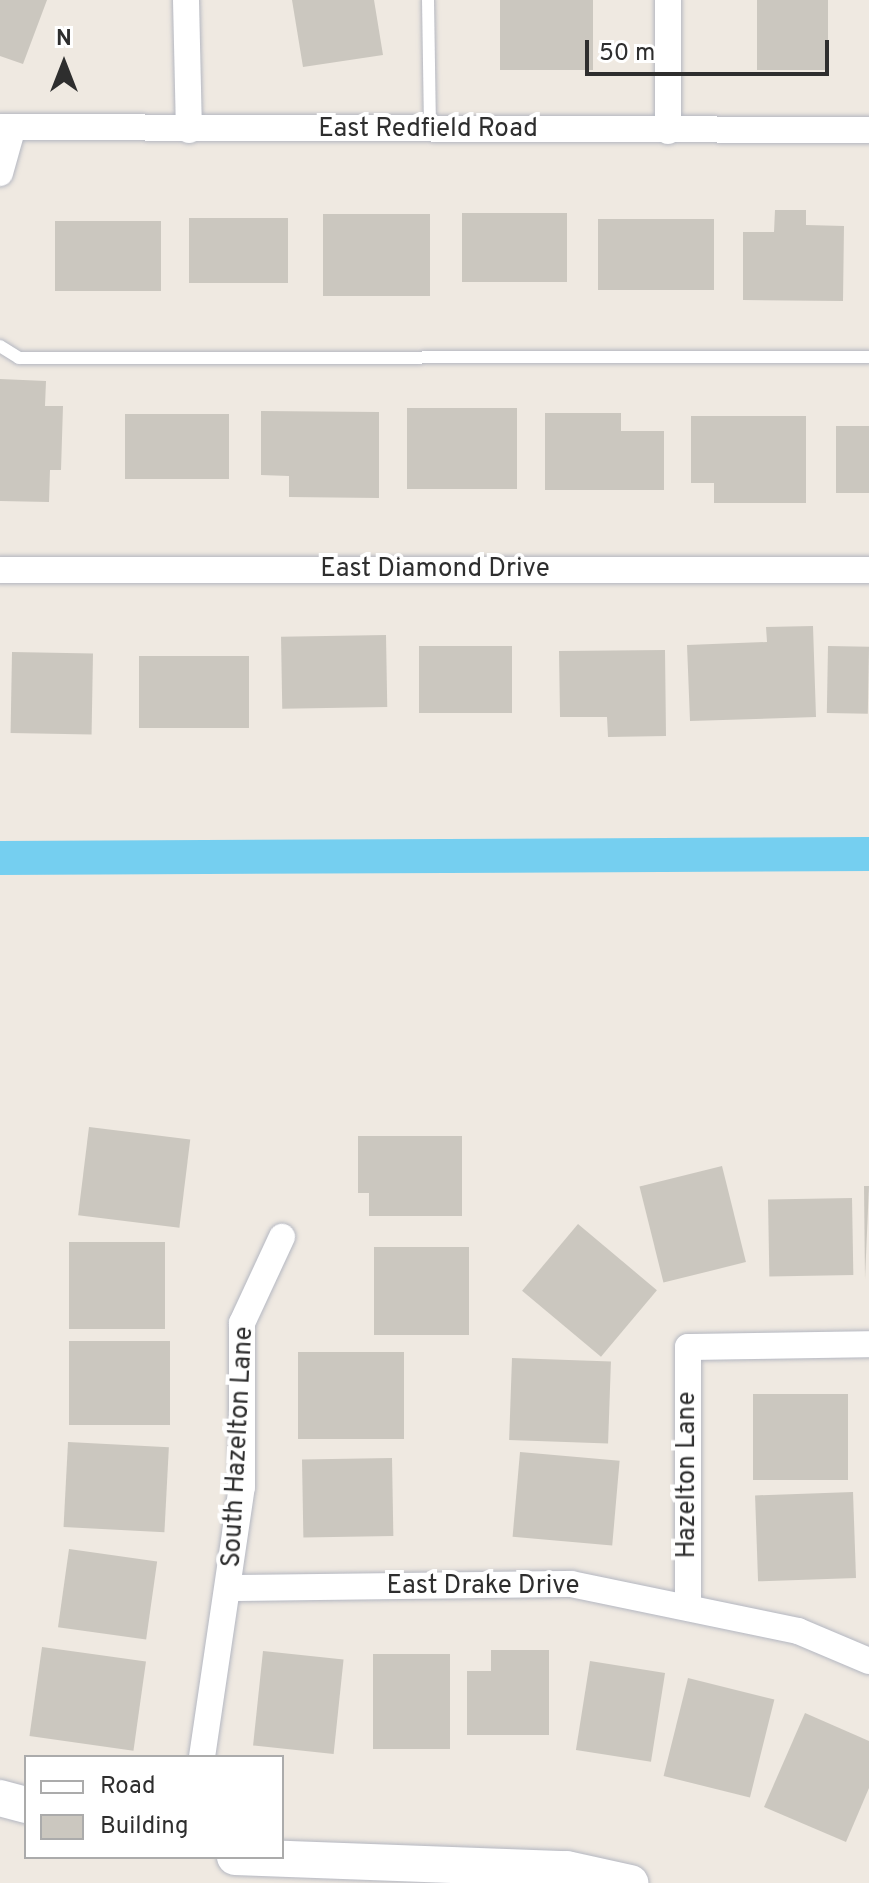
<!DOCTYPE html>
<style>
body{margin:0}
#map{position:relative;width:869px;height:1883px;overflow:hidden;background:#efe9e1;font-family:Overpass,sans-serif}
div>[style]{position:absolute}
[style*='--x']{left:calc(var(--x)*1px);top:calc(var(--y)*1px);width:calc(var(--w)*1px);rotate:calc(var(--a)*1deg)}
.canal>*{height:34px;margin:-17px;padding:0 17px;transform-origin:17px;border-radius:17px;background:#75cff0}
.building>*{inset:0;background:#cbc7bf;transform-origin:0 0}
.roads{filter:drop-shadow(0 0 2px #b4b7c1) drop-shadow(0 0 2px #b4b7c1)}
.lane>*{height:12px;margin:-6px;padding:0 6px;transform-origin:6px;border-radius:6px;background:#fff}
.street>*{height:26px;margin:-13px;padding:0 13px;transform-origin:13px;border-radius:13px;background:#fff}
.secondary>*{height:36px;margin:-18px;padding:0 18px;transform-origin:18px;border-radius:18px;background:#fff}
span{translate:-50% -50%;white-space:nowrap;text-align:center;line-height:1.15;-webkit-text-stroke:8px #fff;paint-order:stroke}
.street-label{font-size:26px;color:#2e2e2e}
.legend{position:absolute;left:24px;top:1755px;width:260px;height:104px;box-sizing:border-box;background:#fff;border:2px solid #ababab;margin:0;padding:10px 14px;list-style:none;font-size:24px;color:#2e2e2e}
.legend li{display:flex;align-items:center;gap:16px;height:40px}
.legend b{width:40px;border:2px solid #ababab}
.north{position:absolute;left:24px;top:24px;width:80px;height:80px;-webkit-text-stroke:6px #fff;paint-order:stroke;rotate:0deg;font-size:22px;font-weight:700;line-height:32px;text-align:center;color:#2e2e2e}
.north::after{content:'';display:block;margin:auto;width:28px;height:36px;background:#2e2e2e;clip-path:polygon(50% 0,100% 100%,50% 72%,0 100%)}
.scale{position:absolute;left:585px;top:40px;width:244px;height:36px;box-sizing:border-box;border:4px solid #2e2e2e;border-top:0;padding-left:10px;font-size:24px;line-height:28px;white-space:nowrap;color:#2e2e2e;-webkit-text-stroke:6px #fff;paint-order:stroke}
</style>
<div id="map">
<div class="canal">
<div style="--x:0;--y:858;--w:869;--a:-0.26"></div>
</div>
<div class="building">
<div style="clip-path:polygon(0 0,47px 0,23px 64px,0 56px)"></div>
<div style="clip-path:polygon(292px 0,374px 0,383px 55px,303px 67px)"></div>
<div style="left:500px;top:0;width:93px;height:70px"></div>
<div style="left:757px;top:0;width:71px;height:70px"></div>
<div style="clip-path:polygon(775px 210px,806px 210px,806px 225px,844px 226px,843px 301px,743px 300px,743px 232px,774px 232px)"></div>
<div style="left:462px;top:213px;width:105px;height:69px"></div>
<div style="left:323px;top:214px;width:107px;height:82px"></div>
<div style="left:189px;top:218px;width:99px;height:65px"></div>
<div style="left:598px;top:219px;width:116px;height:71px"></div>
<div style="left:55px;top:221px;width:106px;height:70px"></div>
<div style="clip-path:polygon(0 379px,46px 381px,45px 406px,63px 406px,61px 470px,50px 470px,49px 502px,0 501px)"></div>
<div style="left:407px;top:408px;width:110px;height:81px"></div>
<div style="clip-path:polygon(261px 411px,379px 412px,379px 498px,289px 497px,289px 476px,261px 475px)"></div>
<div style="clip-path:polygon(545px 413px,621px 413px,621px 431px,664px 431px,664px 490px,545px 490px)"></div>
<div style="left:125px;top:414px;width:104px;height:65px"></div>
<div style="clip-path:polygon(691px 416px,806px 416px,806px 503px,714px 503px,714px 483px,691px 483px)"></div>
<div style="left:836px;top:426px;width:33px;height:67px"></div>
<div style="clip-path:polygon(813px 626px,816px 717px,690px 721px,687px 645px,767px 642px,766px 627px)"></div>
<div style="left:386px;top:635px;width:72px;height:105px;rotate:89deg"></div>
<div style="left:419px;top:646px;width:93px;height:67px"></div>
<div style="left:828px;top:646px;width:41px;height:67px;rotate:1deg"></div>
<div style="clip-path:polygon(665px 650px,666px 736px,608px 737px,607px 717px,560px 717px,559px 651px)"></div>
<div style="left:12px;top:652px;width:81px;height:81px;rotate:1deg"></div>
<div style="left:139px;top:656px;width:110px;height:72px"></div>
<div style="left:89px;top:1127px;width:102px;height:89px;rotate:7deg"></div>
<div style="clip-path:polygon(358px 1136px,462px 1136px,462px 1216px,369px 1216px,369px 1193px,358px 1193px)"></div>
<div style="left:722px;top:1166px;width:99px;height:85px;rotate:76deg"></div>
<div style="clip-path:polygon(864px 1186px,869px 1186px,865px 1279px)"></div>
<div style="left:852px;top:1198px;width:77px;height:84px;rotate:89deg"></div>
<div style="left:578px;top:1224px;width:103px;height:87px;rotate:40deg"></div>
<div style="left:69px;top:1242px;width:96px;height:87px"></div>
<div style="left:374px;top:1247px;width:95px;height:88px"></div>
<div style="left:69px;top:1341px;width:101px;height:84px"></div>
<div style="left:298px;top:1352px;width:106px;height:87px"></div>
<div style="left:512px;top:1358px;width:99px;height:82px;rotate:2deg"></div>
<div style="left:753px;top:1394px;width:95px;height:86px"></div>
<div style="left:68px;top:1442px;width:101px;height:85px;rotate:3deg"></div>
<div style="left:520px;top:1452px;width:100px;height:85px;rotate:5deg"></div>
<div style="left:392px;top:1458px;width:78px;height:90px;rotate:89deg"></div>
<div style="left:853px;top:1492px;width:86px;height:98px;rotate:88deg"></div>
<div style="left:69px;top:1549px;width:89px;height:79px;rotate:8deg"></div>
<div style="left:42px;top:1647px;width:105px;height:90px;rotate:8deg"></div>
<div style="clip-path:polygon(491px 1650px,549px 1650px,549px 1735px,467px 1735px,467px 1671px,491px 1671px)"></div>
<div style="left:263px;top:1651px;width:81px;height:95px;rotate:6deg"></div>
<div style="left:373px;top:1654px;width:77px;height:95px"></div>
<div style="left:590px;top:1661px;width:76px;height:90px;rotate:9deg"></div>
<div style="left:688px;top:1678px;width:89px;height:101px;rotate:14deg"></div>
<div style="clip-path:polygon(805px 1713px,869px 1741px,869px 1788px,846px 1842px,764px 1807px)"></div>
</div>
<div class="roads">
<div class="lane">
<div style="--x:428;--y:0;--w:129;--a:89.1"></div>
<div style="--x:0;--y:346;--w:22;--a:32"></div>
<div style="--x:19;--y:358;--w:850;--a:-0.07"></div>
</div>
<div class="street">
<div style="--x:186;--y:0;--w:130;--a:88.7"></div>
<div style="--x:668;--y:0;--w:131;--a:90"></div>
<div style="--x:0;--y:127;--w:869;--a:0.2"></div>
<div style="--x:0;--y:173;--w:45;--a:-74.4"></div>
<div style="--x:0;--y:570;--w:869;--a:0"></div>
<div style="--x:230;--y:1588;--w:341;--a:-0.7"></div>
<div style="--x:571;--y:1584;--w:232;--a:11.7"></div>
<div style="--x:798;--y:1631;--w:77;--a:22.9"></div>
<div style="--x:688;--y:1604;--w:257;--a:-90"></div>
<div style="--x:688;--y:1347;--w:181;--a:-0.9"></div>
<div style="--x:202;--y:1757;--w:273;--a:-81.6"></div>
<div style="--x:242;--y:1487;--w:164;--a:-90"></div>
<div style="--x:242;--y:1323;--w:95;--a:-65.1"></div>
</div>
<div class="secondary">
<div style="--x:0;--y:1798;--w:27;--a:15"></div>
<div style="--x:235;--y:1857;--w:332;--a:2.1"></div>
<div style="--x:567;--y:1869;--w:65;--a:12.5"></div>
</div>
</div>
<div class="street-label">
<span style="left:428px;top:130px">East Redfield Road</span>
<span style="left:435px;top:570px">East Diamond Drive</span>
<span style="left:239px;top:1447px;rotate:-87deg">South Hazelton Lane</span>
<span style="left:688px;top:1475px;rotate:-90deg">Hazelton Lane</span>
<span style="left:483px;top:1587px">East Drake Drive</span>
</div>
<ul class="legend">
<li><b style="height:10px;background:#fff"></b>Road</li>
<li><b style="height:22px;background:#cbc7bf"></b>Building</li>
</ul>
<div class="north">N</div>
<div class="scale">50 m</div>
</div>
